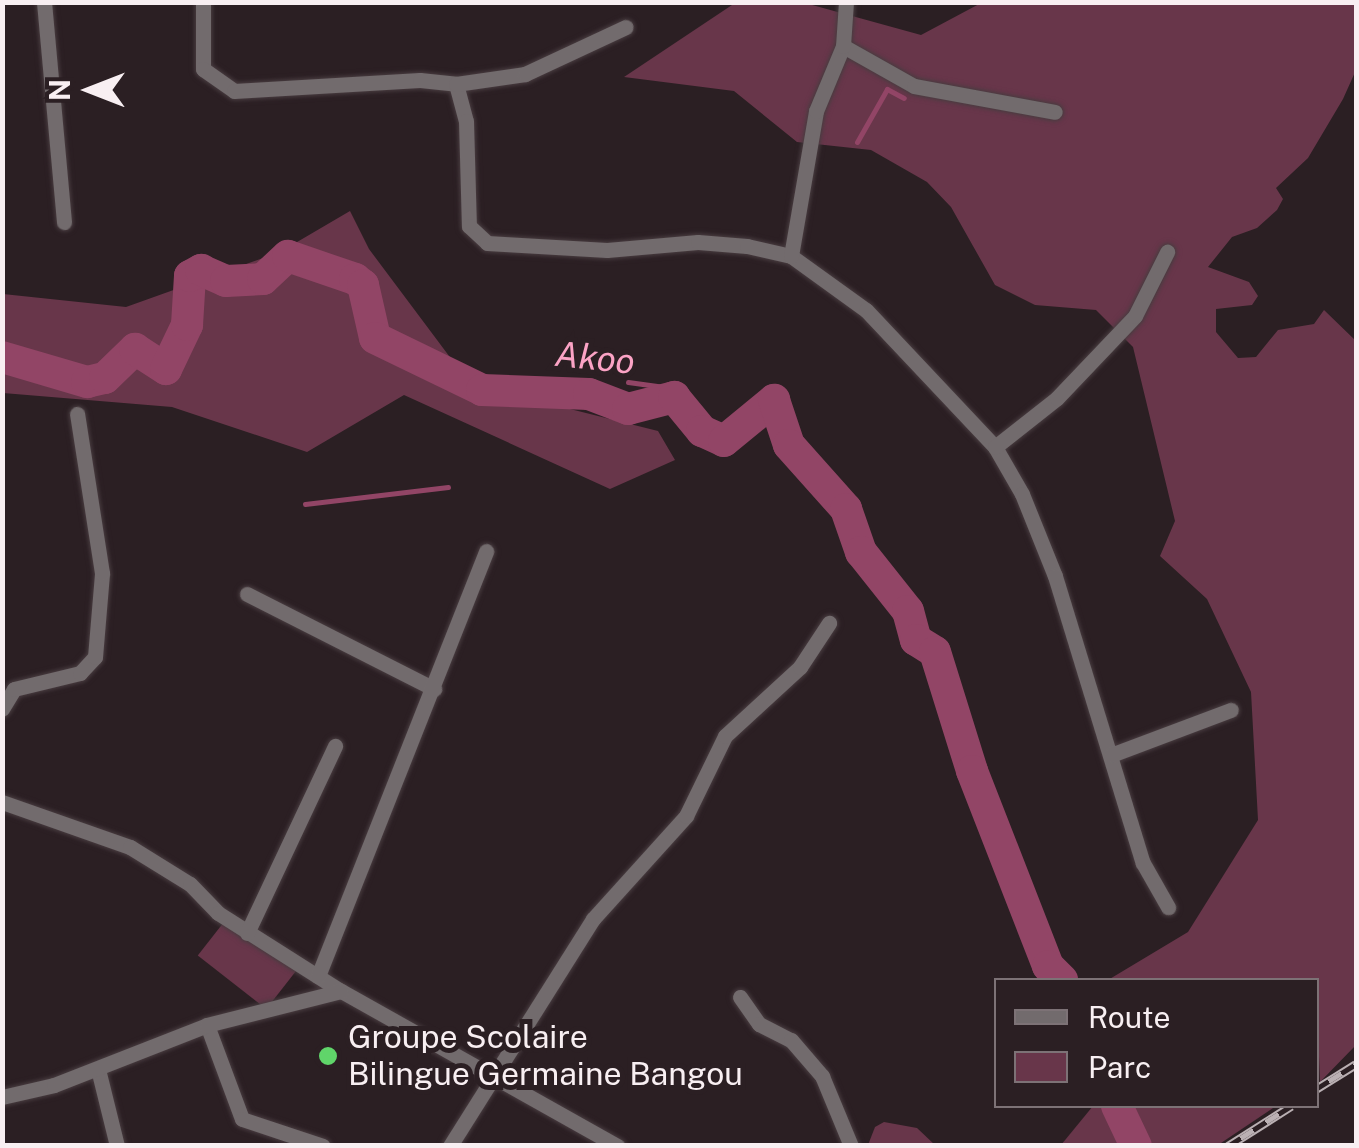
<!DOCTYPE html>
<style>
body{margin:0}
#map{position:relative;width:1359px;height:1148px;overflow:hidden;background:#2b1f23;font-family:"Public Sans",sans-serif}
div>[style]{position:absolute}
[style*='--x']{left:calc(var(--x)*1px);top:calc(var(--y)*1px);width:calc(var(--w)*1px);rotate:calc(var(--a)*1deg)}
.green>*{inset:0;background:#68364a;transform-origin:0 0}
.stream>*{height:5px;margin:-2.5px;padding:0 2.5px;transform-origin:2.5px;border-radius:2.5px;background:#924566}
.river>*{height:32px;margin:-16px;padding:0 16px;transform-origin:16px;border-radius:16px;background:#924566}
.roads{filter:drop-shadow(0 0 2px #483c40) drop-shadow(0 0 2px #483c40)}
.minor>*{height:15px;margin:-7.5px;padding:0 7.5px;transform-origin:7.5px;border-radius:7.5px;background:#726b6d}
.rail>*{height:9px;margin-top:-4.5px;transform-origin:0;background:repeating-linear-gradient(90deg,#2b1f23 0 15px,#bab0b3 0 30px);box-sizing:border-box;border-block:2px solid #bab0b3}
.dots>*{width:28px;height:28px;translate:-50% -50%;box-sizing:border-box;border:5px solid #2b1f23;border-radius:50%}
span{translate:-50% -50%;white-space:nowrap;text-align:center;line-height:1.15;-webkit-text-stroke:10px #2b1f23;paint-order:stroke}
.poi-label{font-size:32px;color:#f8eff2}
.left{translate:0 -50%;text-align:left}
.water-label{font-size:35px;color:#fba3c5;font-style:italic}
.frame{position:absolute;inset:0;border:5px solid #f8eff2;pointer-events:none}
.legend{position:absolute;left:994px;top:978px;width:325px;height:130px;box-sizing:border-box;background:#2b1f23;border:2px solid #7d7276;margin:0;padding:12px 18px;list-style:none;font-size:30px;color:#f8eff2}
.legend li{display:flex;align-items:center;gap:20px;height:50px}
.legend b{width:50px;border:2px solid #7d7276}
.north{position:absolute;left:40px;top:40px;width:100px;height:100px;-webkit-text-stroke:8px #2b1f23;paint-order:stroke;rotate:270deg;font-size:28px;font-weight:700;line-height:40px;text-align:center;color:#f8eff2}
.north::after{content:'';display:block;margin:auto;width:35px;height:45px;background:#f8eff2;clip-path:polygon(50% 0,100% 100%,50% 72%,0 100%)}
</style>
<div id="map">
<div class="green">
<div style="clip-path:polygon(735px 3px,805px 3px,921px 35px,981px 3px,1356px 3px,1356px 70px,1343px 99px,1308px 158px,1276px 188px,1283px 199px,1277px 210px,1257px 228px,1232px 237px,1208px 267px,1249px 282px,1258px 296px,1252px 305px,1216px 309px,1216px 332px,1238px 358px,1256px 357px,1278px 330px,1314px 324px,1324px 310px,1356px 341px,1356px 1045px,1320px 1082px,1316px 980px,1108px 980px,1188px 932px,1258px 820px,1251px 692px,1207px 599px,1160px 556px,1175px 521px,1133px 347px,1096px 310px,1035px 305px,995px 285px,951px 207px,927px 182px,871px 150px,797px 142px,734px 91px,624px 77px)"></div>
<div style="clip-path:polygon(350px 211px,369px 249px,470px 384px,658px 431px,675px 460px,610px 489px,404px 395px,307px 452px,172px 407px,3px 393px,3px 294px,126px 307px,280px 252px)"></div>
<div style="left:231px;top:913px;width:87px;height:54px;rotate:38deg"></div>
<div style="clip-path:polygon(1093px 1106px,1276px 1106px,1218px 1145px,1061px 1145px)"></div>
<div style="clip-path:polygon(884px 1122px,917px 1128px,935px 1145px,868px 1145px,875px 1127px)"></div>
</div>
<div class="stream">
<div style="--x:857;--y:142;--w:61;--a:-60.5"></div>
<div style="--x:887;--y:89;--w:19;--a:28"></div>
<div style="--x:628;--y:382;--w:44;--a:7.8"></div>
<div style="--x:672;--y:388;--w:9;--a:77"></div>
<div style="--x:305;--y:504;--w:144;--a:-6.8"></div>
</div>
<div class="river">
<div style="--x:2;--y:357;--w:89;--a:16.4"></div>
<div style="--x:87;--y:382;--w:18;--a:-13"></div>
<div style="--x:105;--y:378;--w:42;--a:-44"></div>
<div style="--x:135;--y:349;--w:37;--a:33"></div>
<div style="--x:166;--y:369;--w:49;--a:-64.5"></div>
<div style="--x:187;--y:325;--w:49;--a:-86.5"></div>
<div style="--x:190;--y:276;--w:13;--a:-29"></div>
<div style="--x:201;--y:270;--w:27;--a:24"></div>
<div style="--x:226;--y:281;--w:37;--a:-3"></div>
<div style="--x:263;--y:279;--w:34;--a:-43"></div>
<div style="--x:288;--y:256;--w:71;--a:18.9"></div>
<div style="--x:355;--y:279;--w:10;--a:37"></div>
<div style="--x:363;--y:285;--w:54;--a:77.2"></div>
<div style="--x:375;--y:338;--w:119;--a:25.9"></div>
<div style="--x:482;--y:390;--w:107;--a:2.1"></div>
<div style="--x:589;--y:394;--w:42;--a:21"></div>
<div style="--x:628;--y:409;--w:48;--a:-14.6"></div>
<div style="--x:674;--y:397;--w:44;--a:50.5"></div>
<div style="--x:702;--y:431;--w:24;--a:24"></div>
<div style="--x:724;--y:441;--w:65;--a:-39.4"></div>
<div style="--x:774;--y:400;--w:47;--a:71.6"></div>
<div style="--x:789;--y:445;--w:86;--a:48.3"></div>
<div style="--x:846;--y:509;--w:46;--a:70.8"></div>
<div style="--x:861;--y:552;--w:75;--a:51.5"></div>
<div style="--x:908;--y:611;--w:30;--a:75"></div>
<div style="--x:916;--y:640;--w:22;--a:32"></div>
<div style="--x:935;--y:652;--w:125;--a:72.7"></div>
<div style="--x:972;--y:771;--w:209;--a:68.7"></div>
<div style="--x:1048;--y:966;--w:20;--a:45"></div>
<div style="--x:1117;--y:1106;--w:44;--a:64.6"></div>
</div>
<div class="roads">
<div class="minor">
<div style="--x:44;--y:2;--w:221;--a:84.8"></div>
<div style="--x:203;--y:2;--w:67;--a:90"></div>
<div style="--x:203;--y:69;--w:38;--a:35"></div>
<div style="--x:234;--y:91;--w:186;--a:-3.4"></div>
<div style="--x:420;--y:80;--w:36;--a:6"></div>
<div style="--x:456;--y:84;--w:38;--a:75"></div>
<div style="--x:466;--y:121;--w:105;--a:88.4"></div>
<div style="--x:469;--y:226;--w:25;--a:43"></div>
<div style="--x:487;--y:243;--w:120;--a:3.3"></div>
<div style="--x:607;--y:250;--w:91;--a:-5"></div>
<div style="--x:698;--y:242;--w:49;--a:4.7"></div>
<div style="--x:747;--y:246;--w:45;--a:12.8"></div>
<div style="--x:791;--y:256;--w:92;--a:35.8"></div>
<div style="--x:866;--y:310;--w:188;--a:46.7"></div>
<div style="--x:995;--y:447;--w:54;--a:60.1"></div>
<div style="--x:1022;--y:494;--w:88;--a:68.1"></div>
<div style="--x:1055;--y:576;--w:300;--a:73"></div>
<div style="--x:1143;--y:863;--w:51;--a:60.4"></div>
<div style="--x:843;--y:46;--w:81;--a:29.4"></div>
<div style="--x:914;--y:86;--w:143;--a:10.4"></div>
<div style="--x:456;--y:84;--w:70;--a:-8.2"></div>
<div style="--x:525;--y:74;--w:111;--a:-25"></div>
<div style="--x:791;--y:256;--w:147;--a:-80.2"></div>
<div style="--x:816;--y:111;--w:70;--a:-67.4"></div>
<div style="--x:843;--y:46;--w:44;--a:-86.1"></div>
<div style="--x:995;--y:447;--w:79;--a:-38.3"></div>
<div style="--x:1057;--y:398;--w:113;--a:-46.4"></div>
<div style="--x:1135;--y:316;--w:72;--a:-63.4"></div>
<div style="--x:247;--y:594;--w:210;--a:26.9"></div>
<div style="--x:2;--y:709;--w:23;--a:-59"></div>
<div style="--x:14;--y:689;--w:68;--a:-13.6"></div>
<div style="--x:80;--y:673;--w:22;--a:-47"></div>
<div style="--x:95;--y:657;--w:84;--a:-85.2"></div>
<div style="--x:102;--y:573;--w:161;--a:-98.9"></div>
<div style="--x:1111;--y:755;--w:128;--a:-20.6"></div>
<div style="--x:2;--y:802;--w:136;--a:19.4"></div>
<div style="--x:130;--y:847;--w:70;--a:31.7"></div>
<div style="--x:190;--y:884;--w:40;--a:46"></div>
<div style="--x:218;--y:913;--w:146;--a:32.4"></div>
<div style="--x:341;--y:991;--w:317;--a:29.3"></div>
<div style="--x:247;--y:933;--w:207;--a:-64.8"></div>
<div style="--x:318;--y:976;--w:457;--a:-68.4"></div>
<div style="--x:740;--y:997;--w:33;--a:55"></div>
<div style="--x:759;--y:1024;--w:36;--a:27"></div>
<div style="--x:791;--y:1040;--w:48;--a:49.3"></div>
<div style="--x:822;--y:1076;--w:76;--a:67.5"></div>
<div style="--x:207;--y:1025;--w:100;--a:69.6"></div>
<div style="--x:242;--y:1119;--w:85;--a:18.4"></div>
<div style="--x:98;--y:1069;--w:79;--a:76.1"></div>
<div style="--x:2;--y:1097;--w:53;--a:-13"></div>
<div style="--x:54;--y:1085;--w:164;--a:-21.4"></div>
<div style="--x:207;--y:1025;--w:138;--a:-14.2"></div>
<div style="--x:450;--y:1146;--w:268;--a:-57.8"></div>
<div style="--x:593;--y:919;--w:139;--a:-47.9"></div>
<div style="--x:686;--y:816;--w:89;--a:-64"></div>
<div style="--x:725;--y:736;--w:102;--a:-42.6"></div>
<div style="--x:800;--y:667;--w:53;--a:-56.6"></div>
</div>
</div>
<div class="rail">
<div style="--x:1316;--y:1089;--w:47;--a:-32"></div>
<div style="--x:1228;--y:1146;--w:75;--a:-32.4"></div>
</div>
<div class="dots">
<div style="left:328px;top:1056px;background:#60d56a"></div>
</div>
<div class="poi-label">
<span class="left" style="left:348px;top:1056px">Groupe Scolaire<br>Bilingue Germaine Bangou</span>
</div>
<div class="water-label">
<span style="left:595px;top:358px;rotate:6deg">Akoo</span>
</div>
<div class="frame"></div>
<ul class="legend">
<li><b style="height:12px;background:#726b6d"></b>Route</li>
<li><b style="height:28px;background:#68364a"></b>Parc</li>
</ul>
<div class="north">N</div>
</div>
